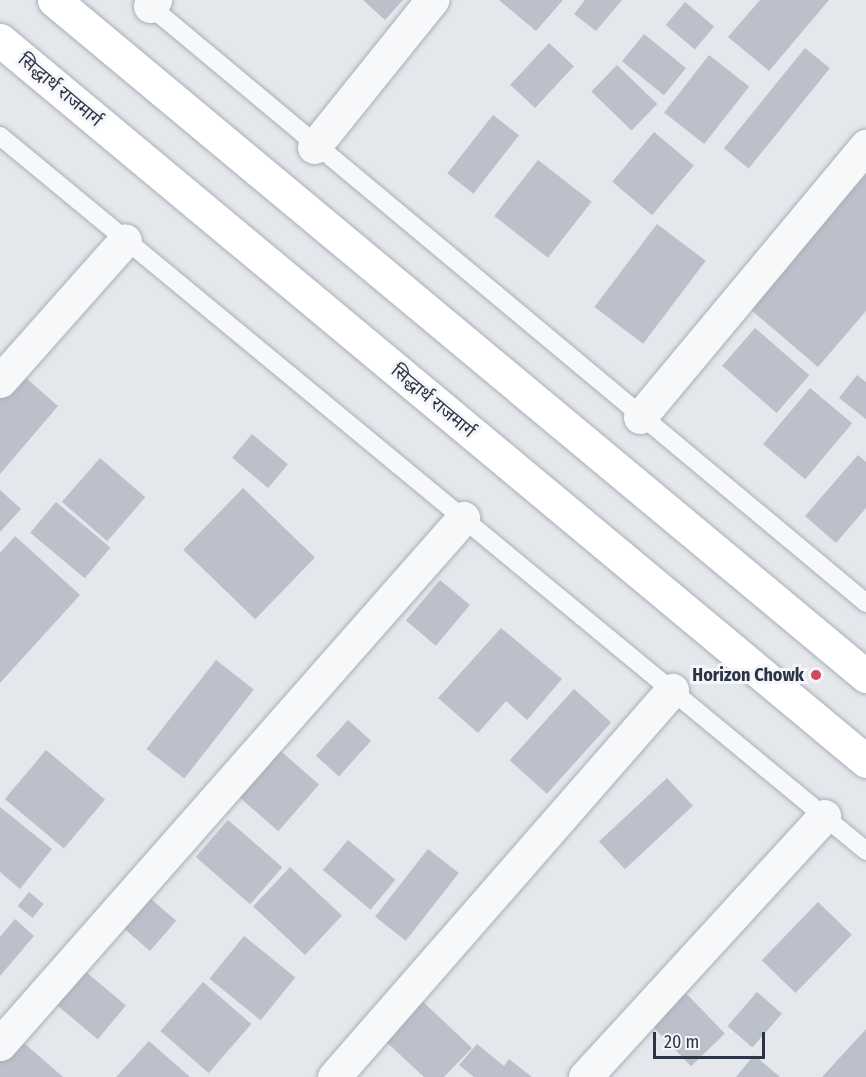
<!DOCTYPE html>
<meta charset="utf-8">
<style>
body{margin:0}
#map{position:relative;width:866px;height:1077px;overflow:hidden;background:#e4e7ec;font-family:"Fira Sans Condensed","Noto Sans Devanagari",sans-serif}
div>[style]{position:absolute}
[style*='--x']{left:calc(var(--x)*1px);top:calc(var(--y)*1px);width:calc(var(--w)*1px);rotate:calc(var(--a)*1deg)}
.building>*{inset:0;background:#bbc0ca;transform-origin:0 0}
.roads{filter:drop-shadow(0 0 2px #a9aeb7) drop-shadow(0 0 2px #a9aeb7)}
.lane>*{height:18px;margin:-9px;padding:0 9px;transform-origin:9px;border-radius:9px;background:#f7f8fa}
.street>*{height:33px;margin:-16.5px;padding:0 16.5px;transform-origin:16.5px;border-radius:16.5px;background:#f7f8fa}
.highway>*{height:33px;margin:-16.5px;padding:0 16.5px;transform-origin:16.5px;border-radius:16.5px;background:#fff}
.dots>*{width:16px;height:16px;translate:-50% -50%;box-sizing:border-box;border:3px solid #f4f6f9;border-radius:50%}
span{translate:-50% -50%;white-space:nowrap;text-align:center;line-height:1.15;-webkit-text-stroke:6px #f4f6f9;paint-order:stroke}
.street-label{font-size:18px;color:#2b3445}
.poi-label{font-size:18px;color:#2b3445;font-weight:700}
.right{translate:-100% -50%;text-align:right}
.scale{position:absolute;left:653px;top:1032px;width:112px;height:27px;box-sizing:border-box;border:3px solid #2b3445;border-top:0;padding-left:8px;font-size:18px;line-height:21px;white-space:nowrap;color:#2b3445;-webkit-text-stroke:4px #f4f6f9;paint-order:stroke}
</style>
<div id="map">
<div class="building">
<div style="clip-path:polygon(363px 0,403px 0,385px 20px)"></div>
<div style="clip-path:polygon(499px 0,563px 0,536px 31px)"></div>
<div style="clip-path:polygon(585px 0,622px 0,596px 31px,574px 14px)"></div>
<div style="clip-path:polygon(760px 0,829px 0,769px 71px,728px 37px)"></div>
<div style="left:685px;top:2px;width:38px;height:30px;rotate:40deg"></div>
<div style="left:644px;top:34px;width:54px;height:35px;rotate:39deg"></div>
<div style="left:549px;top:43px;width:34px;height:57px;rotate:43deg"></div>
<div style="left:805px;top:48px;width:32px;height:129px;rotate:39deg"></div>
<div style="left:709px;top:55px;width:51px;height:73px;rotate:38deg"></div>
<div style="left:617px;top:65px;width:56px;height:37px;rotate:44deg"></div>
<div style="left:493px;top:115px;width:33px;height:74px;rotate:38deg"></div>
<div style="left:654px;top:132px;width:52px;height:65px;rotate:40deg"></div>
<div style="left:538px;top:160px;width:68px;height:71px;rotate:38deg"></div>
<div style="clip-path:polygon(866px 174px,866px 311px,818px 367px,750px 309px)"></div>
<div style="left:657px;top:224px;width:61px;height:104px;rotate:37deg"></div>
<div style="left:755px;top:328px;width:72px;height:50px;rotate:41deg"></div>
<div style="clip-path:polygon(18px 371px,58px 406px,0 474px,0 392px)"></div>
<div style="clip-path:polygon(857px 375px,866px 382px,866px 419px,839px 398px)"></div>
<div style="left:810px;top:388px;width:55px;height:73px;rotate:40deg"></div>
<div style="left:252px;top:434px;width:47px;height:31px;rotate:40deg"></div>
<div style="clip-path:polygon(858px 455px,866px 462px,866px 508px,836px 543px,805px 516px)"></div>
<div style="left:100px;top:458px;width:60px;height:58px;rotate:41deg"></div>
<div style="left:243px;top:488px;width:100px;height:86px;rotate:44deg"></div>
<div style="clip-path:polygon(0 490px,21px 509px,0 532px)"></div>
<div style="left:56px;top:502px;width:71px;height:40px;rotate:40deg"></div>
<div style="clip-path:polygon(15px 536px,80px 595px,0 683px,0 553px)"></div>
<div style="left:440px;top:580px;width:39px;height:53px;rotate:40deg"></div>
<div style="clip-path:polygon(501px 628px,562px 679px,527px 720px,506px 701px,478px 733px,438px 698px)"></div>
<div style="left:216px;top:660px;width:48px;height:113px;rotate:38deg"></div>
<div style="left:574px;top:689px;width:50px;height:96px;rotate:42deg"></div>
<div style="left:348px;top:720px;width:31px;height:48px;rotate:42deg"></div>
<div style="left:276px;top:747px;width:57px;height:62px;rotate:41deg"></div>
<div style="left:46px;top:750px;width:77px;height:64px;rotate:40deg"></div>
<div style="left:667px;top:778px;width:38px;height:93px;rotate:47deg"></div>
<div style="clip-path:polygon(0 807px,52px 849px,20px 889px,0 872px)"></div>
<div style="left:228px;top:820px;width:72px;height:49px;rotate:41deg"></div>
<div style="left:348px;top:840px;width:62px;height:39px;rotate:40deg"></div>
<div style="left:428px;top:849px;width:39px;height:86px;rotate:38deg"></div>
<div style="left:290px;top:867px;width:71px;height:54px;rotate:43deg"></div>
<div style="left:29px;top:892px;width:19px;height:18px;rotate:39deg"></div>
<div style="left:143px;top:892px;width:44px;height:40px;rotate:41deg"></div>
<div style="left:818px;top:902px;width:47px;height:81px;rotate:44deg"></div>
<div style="clip-path:polygon(15px 919px,34px 936px,0 976px,0 937px)"></div>
<div style="left:244px;top:936px;width:66px;height:55px;rotate:39deg"></div>
<div style="left:80px;top:967px;width:60px;height:44px;rotate:40deg"></div>
<div style="left:203px;top:982px;width:64px;height:65px;rotate:41deg"></div>
<div style="left:679px;top:986px;width:66px;height:47px;rotate:46deg"></div>
<div style="left:757px;top:992px;width:33px;height:45px;rotate:41deg"></div>
<div style="clip-path:polygon(419px 998px,472px 1048px,444px 1077px,424px 1077px,381px 1037px)"></div>
<div style="clip-path:polygon(866px 1029px,866px 1077px,822px 1077px)"></div>
<div style="clip-path:polygon(16px 1036px,63px 1077px,0 1077px,0 1054px)"></div>
<div style="clip-path:polygon(149px 1041px,190px 1077px,116px 1077px)"></div>
<div style="clip-path:polygon(477px 1044px,504px 1066px,509px 1059px,532px 1077px,474px 1077px,459px 1065px)"></div>
<div style="clip-path:polygon(754px 1055px,780px 1077px,736px 1077px)"></div>
</div>
<div class="roads">
<div class="lane">
<div style="--x:144;--y:1;--w:940;--a:39.82"></div>
<div style="--x:0;--y:136;--w:1123;--a:39.54"></div>
</div>
<div class="street">
<div style="--x:150;--y:6;--w:8;--a:-50"></div>
<div style="--x:314;--y:147;--w:189;--a:-51.2"></div>
<div style="--x:0;--y:381;--w:188;--a:-48.4"></div>
<div style="--x:640;--y:417;--w:353;--a:-50.2"></div>
<div style="--x:0;--y:1044;--w:701;--a:-48.64"></div>
<div style="--x:334;--y:1077;--w:514;--a:-48.87"></div>
<div style="--x:585;--y:1077;--w:354;--a:-47.5"></div>
</div>
<div class="highway">
<div style="--x:54;--y:0;--w:1057;--a:39.78"></div>
<div style="--x:0;--y:40;--w:1127;--a:39.78"></div>
</div>
</div>
<div class="dots">
<div style="left:816px;top:675px;background:#d1495b"></div>
</div>
<div class="street-label">
<span style="left:60px;top:90px;rotate:40deg">सिद्धार्थ राजमार्ग</span>
<span style="left:433px;top:401px;rotate:40deg">सिद्धार्थ राजमार्ग</span>
</div>
<div class="poi-label">
<span class="right" style="left:804px;top:675px">Horizon Chowk</span>
</div>
<div class="scale">20 m</div>
</div>
